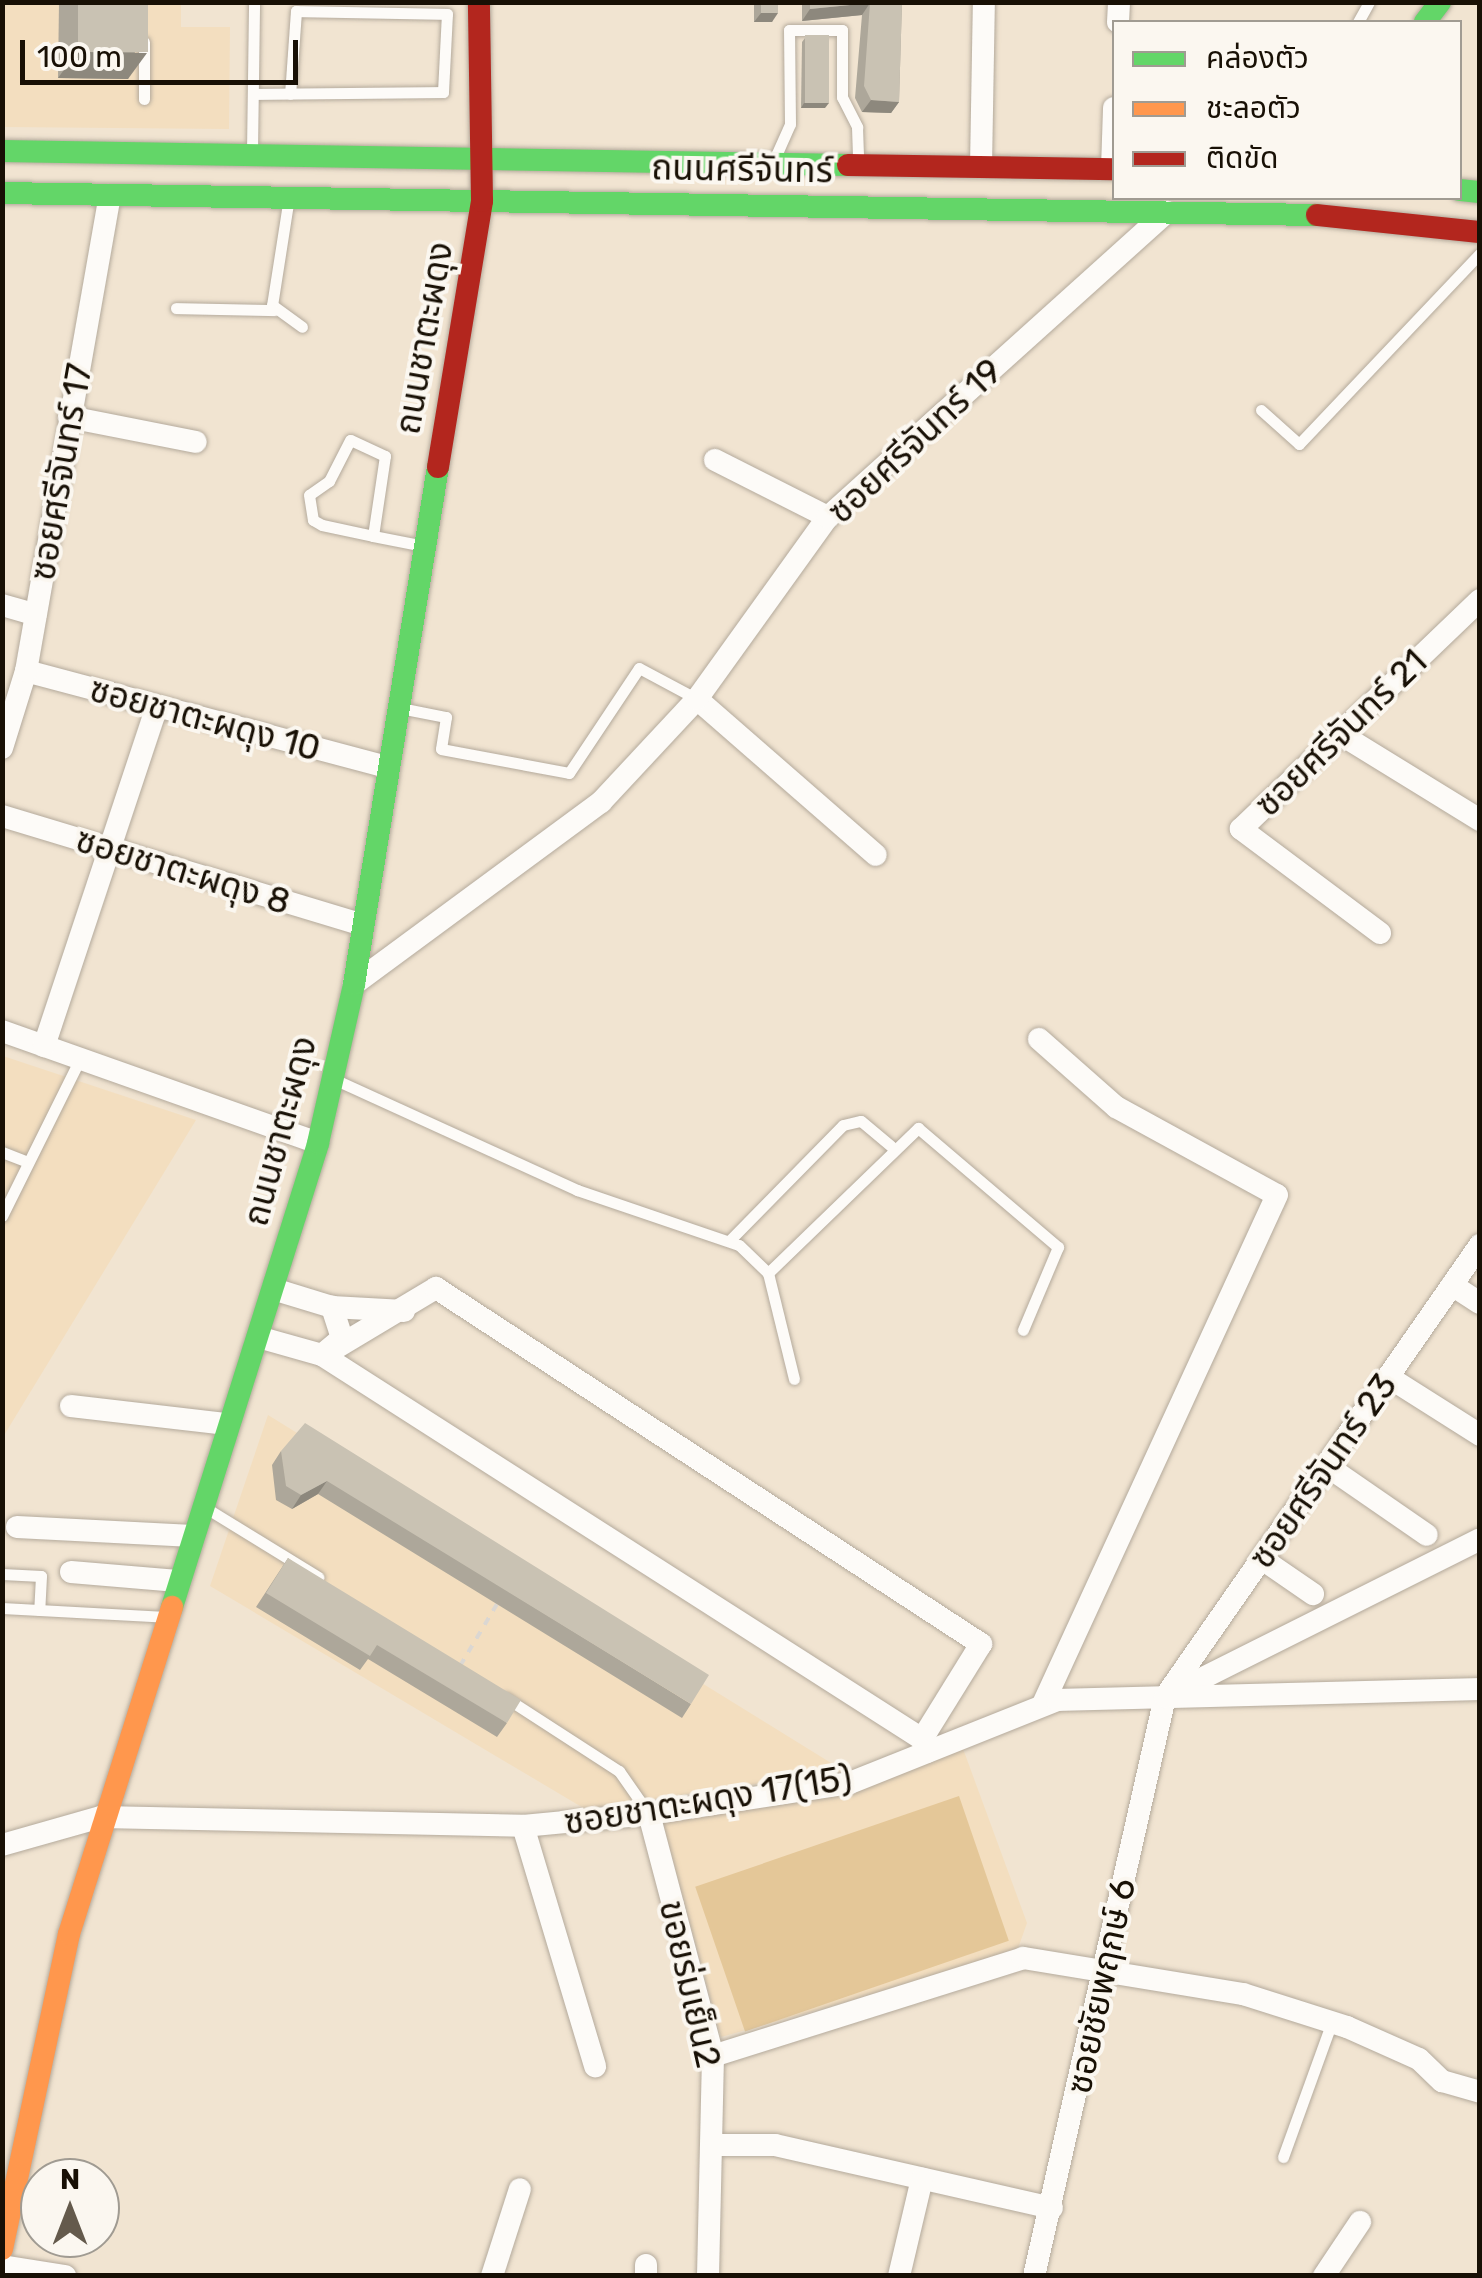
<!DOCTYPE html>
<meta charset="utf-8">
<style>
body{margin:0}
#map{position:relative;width:1482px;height:2278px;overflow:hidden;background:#f1e4d1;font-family:Rubik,"Noto Sans Thai",sans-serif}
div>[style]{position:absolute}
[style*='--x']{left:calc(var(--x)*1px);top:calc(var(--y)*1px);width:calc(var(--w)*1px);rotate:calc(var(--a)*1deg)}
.built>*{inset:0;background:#f3debf}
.green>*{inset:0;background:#e4c798;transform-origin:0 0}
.path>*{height:4px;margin-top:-2px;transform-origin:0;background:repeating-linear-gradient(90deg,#dbd7d2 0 8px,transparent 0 16px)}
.roads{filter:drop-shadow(0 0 2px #b4aa9c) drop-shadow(0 0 2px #b4aa9c)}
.lane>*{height:11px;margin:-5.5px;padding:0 5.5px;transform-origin:5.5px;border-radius:5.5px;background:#fdfbf8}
.street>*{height:22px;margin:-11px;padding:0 11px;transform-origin:11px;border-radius:11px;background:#fdfbf8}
.fast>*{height:22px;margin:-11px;padding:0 11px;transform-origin:11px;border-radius:11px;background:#63d668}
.slow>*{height:22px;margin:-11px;padding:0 11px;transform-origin:11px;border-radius:11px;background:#ff974d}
.jam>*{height:22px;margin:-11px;padding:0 11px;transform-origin:11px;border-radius:11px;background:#b3261e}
.wall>*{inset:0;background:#ada79a}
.shaded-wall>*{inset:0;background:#8d887d}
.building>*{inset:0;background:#c9c2b3;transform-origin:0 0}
span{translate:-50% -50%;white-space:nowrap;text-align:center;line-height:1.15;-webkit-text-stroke:8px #fbf7f0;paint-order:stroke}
.street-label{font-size:35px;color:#181005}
.frame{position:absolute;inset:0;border:5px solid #181005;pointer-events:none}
.legend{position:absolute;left:1112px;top:20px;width:350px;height:180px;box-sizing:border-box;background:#fbf7f0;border:2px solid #a09b92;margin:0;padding:12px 18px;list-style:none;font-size:30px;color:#181005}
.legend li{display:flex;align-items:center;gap:20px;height:50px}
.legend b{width:50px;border:2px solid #a09b92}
.north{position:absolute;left:20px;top:2158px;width:100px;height:100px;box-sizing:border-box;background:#fbf7f0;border:2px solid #a09b92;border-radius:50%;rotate:0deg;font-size:28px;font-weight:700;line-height:40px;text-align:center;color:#181005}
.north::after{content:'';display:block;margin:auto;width:35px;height:45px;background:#645a4c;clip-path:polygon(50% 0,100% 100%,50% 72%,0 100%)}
.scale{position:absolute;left:20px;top:40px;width:278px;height:45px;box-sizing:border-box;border:5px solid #181005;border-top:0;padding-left:12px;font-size:30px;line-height:35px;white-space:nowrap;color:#181005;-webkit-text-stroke:8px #fbf7f0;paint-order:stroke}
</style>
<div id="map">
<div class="built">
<div style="clip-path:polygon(3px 3px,181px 3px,181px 27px,230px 27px,229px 129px,3px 127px)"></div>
<div style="clip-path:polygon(3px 1056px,196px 1120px,3px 1437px)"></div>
<div style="clip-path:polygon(268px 1415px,844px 1771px,585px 1809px,210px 1586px)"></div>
<div style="clip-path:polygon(962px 1746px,1027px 1923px,1016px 1954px,721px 2037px,662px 1820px)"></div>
</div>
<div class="green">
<div style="left:959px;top:1796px;width:153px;height:279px;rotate:71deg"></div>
</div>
<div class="path">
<div style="--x:460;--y:1666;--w:72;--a:-59.2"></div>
</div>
<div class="roads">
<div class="lane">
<div style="--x:1358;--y:22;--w:23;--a:-61"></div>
<div style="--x:144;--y:42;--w:57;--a:90"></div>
<div style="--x:254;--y:94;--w:189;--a:-0.6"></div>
<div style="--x:443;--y:92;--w:78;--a:-87.1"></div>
<div style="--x:447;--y:14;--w:151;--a:-178.9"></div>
<div style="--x:296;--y:11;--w:83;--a:94.1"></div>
<div style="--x:252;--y:151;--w:149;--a:-89.2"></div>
<div style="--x:774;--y:160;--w:39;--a:-66"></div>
<div style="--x:790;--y:124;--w:94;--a:-90.6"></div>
<div style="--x:789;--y:30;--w:53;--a:0"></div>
<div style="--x:842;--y:30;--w:67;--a:90"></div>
<div style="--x:842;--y:97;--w:34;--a:63"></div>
<div style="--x:857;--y:127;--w:35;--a:88"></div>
<div style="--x:289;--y:197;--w:109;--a:98.9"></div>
<div style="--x:272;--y:305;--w:37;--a:36"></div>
<div style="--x:176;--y:308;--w:98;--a:1.2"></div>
<div style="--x:1261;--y:410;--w:51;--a:41.8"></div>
<div style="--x:1299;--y:444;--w:263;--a:-46.5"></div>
<div style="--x:373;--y:536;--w:81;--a:-81.5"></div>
<div style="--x:385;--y:456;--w:38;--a:-155"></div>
<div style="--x:350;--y:440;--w:46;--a:117.1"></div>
<div style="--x:329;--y:481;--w:24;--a:145"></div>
<div style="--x:309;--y:495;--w:25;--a:81"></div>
<div style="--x:313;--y:520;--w:10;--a:29"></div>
<div style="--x:322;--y:525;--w:52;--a:12.2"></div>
<div style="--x:373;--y:536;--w:52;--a:11.1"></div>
<div style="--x:400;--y:708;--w:47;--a:11.1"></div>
<div style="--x:446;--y:717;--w:32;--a:99"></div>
<div style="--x:441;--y:749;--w:130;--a:10.6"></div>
<div style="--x:569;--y:773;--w:126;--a:-56.3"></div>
<div style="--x:639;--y:668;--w:66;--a:28.1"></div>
<div style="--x:336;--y:1080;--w:265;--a:24.5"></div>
<div style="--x:577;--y:1190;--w:171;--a:18.8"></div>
<div style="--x:739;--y:1245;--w:40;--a:44"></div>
<div style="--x:768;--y:1273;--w:109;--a:76.2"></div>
<div style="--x:2;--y:1152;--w:28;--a:21"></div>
<div style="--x:2;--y:1216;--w:175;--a:-63.6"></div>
<div style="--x:730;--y:1240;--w:161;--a:-45.5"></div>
<div style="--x:843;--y:1125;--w:18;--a:-13"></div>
<div style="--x:861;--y:1121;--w:39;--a:40"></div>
<div style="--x:768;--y:1273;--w:209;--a:-44"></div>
<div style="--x:918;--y:1128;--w:184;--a:40.4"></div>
<div style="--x:1058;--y:1247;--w:90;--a:112.9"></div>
<div style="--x:206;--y:1508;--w:132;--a:31.6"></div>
<div style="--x:2;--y:1574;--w:39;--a:3"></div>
<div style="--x:41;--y:1576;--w:34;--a:93"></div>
<div style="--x:2;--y:1608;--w:164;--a:3.1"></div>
<div style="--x:506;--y:1698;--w:135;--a:32.9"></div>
<div style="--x:619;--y:1771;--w:52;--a:55.1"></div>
<div style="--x:1283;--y:2157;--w:144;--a:-70.1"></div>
</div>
<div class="street">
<div style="--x:1118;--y:22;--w:20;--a:-87"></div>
<div style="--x:981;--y:167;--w:165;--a:-89"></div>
<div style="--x:1112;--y:169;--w:61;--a:-88.1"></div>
<div style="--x:69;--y:417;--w:129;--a:11.1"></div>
<div style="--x:715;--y:460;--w:127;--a:26.8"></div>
<div style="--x:2;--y:605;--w:35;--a:16"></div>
<div style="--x:26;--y:671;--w:370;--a:14.9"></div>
<div style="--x:697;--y:699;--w:237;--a:41.1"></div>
<div style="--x:1340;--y:734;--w:164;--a:31.6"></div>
<div style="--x:2;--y:748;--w:81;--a:-72.7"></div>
<div style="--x:26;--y:671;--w:483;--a:-80"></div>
<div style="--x:2;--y:816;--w:377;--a:16.8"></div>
<div style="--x:1380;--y:933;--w:174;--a:-143.2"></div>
<div style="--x:1241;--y:829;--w:331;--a:-43.8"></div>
<div style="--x:354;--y:984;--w:307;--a:-36.4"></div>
<div style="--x:601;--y:802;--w:141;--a:-47"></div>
<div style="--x:697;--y:699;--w:224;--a:-54.3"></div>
<div style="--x:828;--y:517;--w:456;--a:-42"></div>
<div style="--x:2;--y:1031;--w:335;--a:19.5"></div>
<div style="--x:1039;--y:1039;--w:103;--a:41.4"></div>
<div style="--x:1116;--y:1107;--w:183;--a:28.7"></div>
<div style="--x:1277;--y:1195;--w:560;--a:114.69"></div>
<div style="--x:44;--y:1046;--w:357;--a:-71.6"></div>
<div style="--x:1452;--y:1285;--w:33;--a:33"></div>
<div style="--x:332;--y:1307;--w:72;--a:3.2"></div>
<div style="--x:258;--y:1337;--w:66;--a:15.7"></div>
<div style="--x:322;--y:1355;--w:26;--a:-40"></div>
<div style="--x:342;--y:1338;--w:33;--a:-108"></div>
<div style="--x:332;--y:1307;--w:62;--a:-163"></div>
<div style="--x:334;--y:1349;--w:119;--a:-30.9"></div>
<div style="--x:436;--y:1288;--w:651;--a:33.15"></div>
<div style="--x:981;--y:1644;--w:112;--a:121.8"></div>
<div style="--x:322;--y:1355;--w:712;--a:32.62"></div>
<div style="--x:922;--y:1739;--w:14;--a:69"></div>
<div style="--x:1390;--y:1378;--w:107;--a:32.3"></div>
<div style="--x:71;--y:1406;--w:157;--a:6.6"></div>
<div style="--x:1327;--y:1466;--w:121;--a:34.6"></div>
<div style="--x:17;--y:1527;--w:176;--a:2.9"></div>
<div style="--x:1262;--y:1559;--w:62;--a:34.5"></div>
<div style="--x:71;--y:1572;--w:107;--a:4.8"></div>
<div style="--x:1173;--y:1693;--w:343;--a:-26.6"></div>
<div style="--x:649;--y:1814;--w:250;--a:75.2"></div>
<div style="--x:713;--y:2056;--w:220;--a:91.3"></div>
<div style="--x:523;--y:1826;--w:251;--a:73.3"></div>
<div style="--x:2;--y:1845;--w:103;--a:-15.8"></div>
<div style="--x:101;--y:1817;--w:422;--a:1.2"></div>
<div style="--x:523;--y:1826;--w:127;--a:-5.4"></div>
<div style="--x:649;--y:1814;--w:203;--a:-8.8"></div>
<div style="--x:850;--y:1783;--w:223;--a:-21.8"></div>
<div style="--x:1057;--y:1700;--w:423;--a:-1.5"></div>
<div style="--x:713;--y:2056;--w:325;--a:-17.5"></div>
<div style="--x:1023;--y:1958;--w:223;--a:9.3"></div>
<div style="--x:1243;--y:1994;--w:109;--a:17.6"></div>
<div style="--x:1347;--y:2027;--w:79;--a:24"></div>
<div style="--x:1419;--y:2059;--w:32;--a:44"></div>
<div style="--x:1442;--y:2081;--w:40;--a:16"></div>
<div style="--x:712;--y:2145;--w:63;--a:0"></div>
<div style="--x:775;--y:2145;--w:284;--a:12.8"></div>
<div style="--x:2;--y:2266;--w:64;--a:9"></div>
<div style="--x:492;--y:2276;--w:91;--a:-72.2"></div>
<div style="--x:646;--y:2276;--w:11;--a:-90"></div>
<div style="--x:899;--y:2276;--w:100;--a:-76.7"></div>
<div style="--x:1034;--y:2276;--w:594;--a:-77.25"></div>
<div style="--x:1165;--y:1697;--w:551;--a:-55.13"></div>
<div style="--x:1324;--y:2276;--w:65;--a:-56.3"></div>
</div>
<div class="fast">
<div style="--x:1425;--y:22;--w:25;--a:-53"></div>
<div style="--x:2;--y:151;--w:846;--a:0.95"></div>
<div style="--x:1460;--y:190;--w:20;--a:6"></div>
<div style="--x:2;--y:193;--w:1315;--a:0.96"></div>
<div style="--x:172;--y:1607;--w:486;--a:-72.5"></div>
<div style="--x:318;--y:1143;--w:163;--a:-77.2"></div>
<div style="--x:354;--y:984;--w:524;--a:-80.77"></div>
</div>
<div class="slow">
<div style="--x:2;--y:2249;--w:322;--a:-78"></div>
<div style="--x:69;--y:1934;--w:343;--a:-72.5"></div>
</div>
<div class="jam">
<div style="--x:848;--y:165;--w:266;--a:0.9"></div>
<div style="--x:1317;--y:215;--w:164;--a:6"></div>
<div style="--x:438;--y:467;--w:270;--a:-80.6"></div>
<div style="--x:482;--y:201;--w:199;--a:-90.9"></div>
</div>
</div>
<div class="wall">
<div style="clip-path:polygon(59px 2px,148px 2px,128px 79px,58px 78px)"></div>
<div style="clip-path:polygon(754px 2px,778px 2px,772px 22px,754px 22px)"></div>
<div style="clip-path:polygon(802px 2px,902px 2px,899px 102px,891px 113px,862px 112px,855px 98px,862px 15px,802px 21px)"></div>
<div style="clip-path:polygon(805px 38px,825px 108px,801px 108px,802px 42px)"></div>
<div style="clip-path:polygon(281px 1451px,691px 1704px,682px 1718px,318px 1494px,292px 1509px,276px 1500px,272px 1465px)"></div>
<div style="clip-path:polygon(288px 1558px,507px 1723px,497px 1737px,368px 1659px,360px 1670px,256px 1607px)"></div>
</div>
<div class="shaded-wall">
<div style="clip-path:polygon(870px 3px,862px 15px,802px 21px,810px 9px)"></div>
<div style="clip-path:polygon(761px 13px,778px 13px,772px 22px,754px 22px)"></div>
<div style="clip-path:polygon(77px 52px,147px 53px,128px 79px,58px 78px)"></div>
<div style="clip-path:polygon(871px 100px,899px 102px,891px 113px,862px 112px)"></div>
<div style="clip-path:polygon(804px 103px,829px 103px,825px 108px,801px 108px)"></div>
<div style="clip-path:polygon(327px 1481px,318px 1494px,292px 1509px,301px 1495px)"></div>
</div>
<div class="building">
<div style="left:78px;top:2px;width:70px;height:50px"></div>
<div style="left:761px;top:2px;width:17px;height:11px"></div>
<div style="clip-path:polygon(810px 2px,902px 2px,899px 102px,871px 100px,864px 86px,870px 3px,810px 9px)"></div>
<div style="left:829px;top:35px;width:68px;height:24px;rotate:90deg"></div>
<div style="clip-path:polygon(305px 1423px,709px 1675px,691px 1704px,327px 1481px,301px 1495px,286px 1486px,281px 1451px)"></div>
<div style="clip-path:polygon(288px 1558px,521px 1700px,507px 1723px,377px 1645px,370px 1656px,266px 1593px)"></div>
</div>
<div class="street-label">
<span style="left:742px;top:169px;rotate:1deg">ถนนศรีจันทร์</span>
<span style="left:424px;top:338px;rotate:-80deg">ถนนชาตะผดุง</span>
<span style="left:915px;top:441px;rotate:-43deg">ซอยศรีจันทร์ 19</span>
<span style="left:61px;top:472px;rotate:-80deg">ซอยศรีจันทร์ 17</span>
<span style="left:205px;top:719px;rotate:15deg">ซอยชาตะผดุง 10</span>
<span style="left:1341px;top:733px;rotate:-44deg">ซอยศรีจันทร์ 21</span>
<span style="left:183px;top:871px;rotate:17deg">ซอยชาตะผดุง 8</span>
<span style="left:280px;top:1131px;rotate:-75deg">ถนนชาตะผดุง</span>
<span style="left:1323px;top:1471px;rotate:-55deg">ซอยศรีจันทร์ 23</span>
<span style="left:708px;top:1800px;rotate:-9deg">ซอยชาตะผดุง 17(15)</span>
<span style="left:690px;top:1984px;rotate:77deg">ขอยร่มเย็น2</span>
<span style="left:1101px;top:1986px;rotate:-78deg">ซอยชัยพฤกษ์ 6</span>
</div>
<div class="frame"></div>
<ul class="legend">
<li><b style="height:12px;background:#63d668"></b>คล่องตัว</li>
<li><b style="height:12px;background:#ff974d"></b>ชะลอตัว</li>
<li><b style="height:12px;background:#b3261e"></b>ติดขัด</li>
</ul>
<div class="north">N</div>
<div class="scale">100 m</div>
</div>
